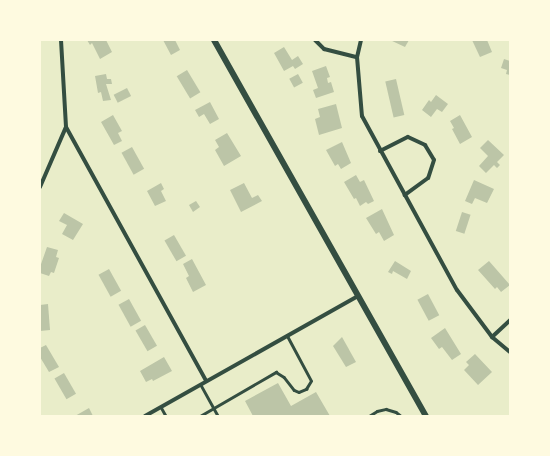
<!DOCTYPE html>
<style>
body{margin:0}
#map{position:relative;width:550px;height:456px;overflow:hidden;background:#e9edc9;font-family:"Alegreya Sans",sans-serif}
div>[style]{position:absolute}
[style*='--x']{left:calc(var(--x)*1px);top:calc(var(--y)*1px);width:calc(var(--w)*1px);rotate:calc(var(--a)*1deg)}
.building>*{inset:0;background:#bcc5a7;transform-origin:0 0}
.service>*{height:2.5px;margin:-1.25px;padding:0 1.25px;transform-origin:1.25px;border-radius:1.25px;background:#344e41}
.minor>*{height:4px;margin:-2px;padding:0 2px;transform-origin:2px;border-radius:2px;background:#344e41}
.secondary>*{height:6px;margin:-3px;padding:0 3px;transform-origin:3px;border-radius:3px;background:#344e41}
span{translate:-50% -50%;white-space:nowrap;text-align:center;line-height:1.15;-webkit-text-stroke:3px #fefae0;paint-order:stroke}
.frame{position:absolute;inset:0;border:41px solid #fefae0;pointer-events:none}
</style>
<div id="map">
<div class="building">
<div style="clip-path:polygon(87px 40px,106px 40px,112px 52px,100px 59px,92px 43px,90px 45px)"></div>
<div style="clip-path:polygon(163px 40px,175px 40px,180px 50px,171px 55px)"></div>
<div style="clip-path:polygon(390px 40px,409px 40px,405px 47px)"></div>
<div style="clip-path:polygon(472px 40px,487px 40px,492px 52px,480px 57px)"></div>
<div style="clip-path:polygon(284px 47px,292px 60px,298px 56px,303px 64px,295px 69px,293px 66px,284px 71px,274px 53px)"></div>
<div style="clip-path:polygon(504px 59px,510px 61px,510px 75px,506px 74px,507px 70px,501px 68px)"></div>
<div style="clip-path:polygon(326px 66px,330px 77px,327px 78px,328px 83px,331px 82px,334px 92px,316px 98px,313px 90px,318px 88px,312px 71px)"></div>
<div style="left:187px;top:70px;width:26px;height:12px;rotate:59deg"></div>
<div style="clip-path:polygon(106px 74px,107px 79px,111px 79px,112px 84px,106px 84px,111px 100px,103px 101px,101px 92px,98px 93px,95px 76px)"></div>
<div style="left:298px;top:74px;width:10px;height:10px;rotate:61deg"></div>
<div style="left:396px;top:79px;width:37px;height:11px;rotate:77deg"></div>
<div style="left:127px;top:88px;width:9px;height:15px;rotate:63deg"></div>
<div style="clip-path:polygon(436px 95px,448px 104px,442px 112px,437px 109px,431px 117px,422px 110px,429px 100px,431px 102px)"></div>
<div style="clip-path:polygon(210px 102px,219px 119px,210px 124px,204px 114px,199px 117px,195px 110px)"></div>
<div style="clip-path:polygon(336px 104px,342px 128px,319px 135px,315px 119px,320px 117px,318px 109px)"></div>
<div style="clip-path:polygon(113px 115px,122px 131px,118px 133px,122px 141px,114px 145px,101px 122px)"></div>
<div style="clip-path:polygon(460px 115px,472px 137px,460px 144px,452px 129px,454px 128px,450px 121px)"></div>
<div style="clip-path:polygon(227px 133px,241px 156px,224px 166px,215px 150px,219px 147px,215px 140px)"></div>
<div style="clip-path:polygon(488px 140px,504px 155px,497px 162px,500px 165px,497px 168px,494px 165px,486px 173px,479px 166px,488px 156px,480px 148px)"></div>
<div style="clip-path:polygon(342px 142px,351px 163px,341px 169px,338px 164px,335px 166px,326px 150px)"></div>
<div style="left:132px;top:147px;width:25px;height:12px;rotate:61deg"></div>
<div style="clip-path:polygon(356px 175px,360px 182px,364px 180px,374px 201px,368px 204px,366px 202px,360px 206px,356px 198px,354px 199px,344px 182px)"></div>
<div style="clip-path:polygon(474px 180px,494px 189px,487px 203px,475px 198px,472px 204px,465px 201px)"></div>
<div style="clip-path:polygon(161px 183px,164px 189px,161px 191px,166px 201px,155px 206px,147px 191px)"></div>
<div style="clip-path:polygon(244px 183px,252px 198px,258px 195px,262px 201px,241px 212px,230px 190px)"></div>
<div style="clip-path:polygon(196px 201px,200px 207px,193px 212px,189px 205px)"></div>
<div style="clip-path:polygon(382px 209px,394px 235px,384px 241px,379px 232px,376px 234px,366px 218px)"></div>
<div style="left:462px;top:212px;width:9px;height:20px;rotate:18deg"></div>
<div style="clip-path:polygon(64px 213px,83px 224px,73px 240px,62px 234px,67px 225px,59px 221px)"></div>
<div style="left:174px;top:235px;width:24px;height:11px;rotate:60deg"></div>
<div style="clip-path:polygon(47px 247px,58px 250px,56px 257px,59px 258px,54px 273px,51px 272px,49px 276px,40px 273px,40px 267px)"></div>
<div style="clip-path:polygon(192px 259px,206px 285px,193px 292px,186px 278px,189px 276px,183px 264px)"></div>
<div style="clip-path:polygon(395px 261px,411px 271px,407px 279px,393px 271px,392px 274px,388px 272px)"></div>
<div style="clip-path:polygon(489px 261px,510px 285px,501px 292px,497px 287px,495px 289px,478px 270px)"></div>
<div style="left:109px;top:269px;width:25px;height:12px;rotate:61deg"></div>
<div style="left:428px;top:294px;width:24px;height:12px;rotate:62deg"></div>
<div style="left:129px;top:299px;width:25px;height:12px;rotate:61deg"></div>
<div style="clip-path:polygon(48px 304px,50px 330px,40px 331px,40px 305px)"></div>
<div style="left:145px;top:325px;width:24px;height:11px;rotate:60deg"></div>
<div style="clip-path:polygon(445px 328px,461px 354px,452px 360px,442px 347px,439px 349px,431px 338px)"></div>
<div style="clip-path:polygon(342px 337px,356px 362px,346px 367px,333px 346px)"></div>
<div style="clip-path:polygon(46px 345px,59px 367px,49px 372px,40px 357px,40px 348px)"></div>
<div style="clip-path:polygon(475px 354px,492px 372px,478px 385px,464px 370px,469px 365px,466px 362px)"></div>
<div style="clip-path:polygon(164px 357px,172px 371px,153px 381px,152px 379px,146px 382px,140px 371px)"></div>
<div style="left:64px;top:373px;width:24px;height:11px;rotate:60deg"></div>
<div style="clip-path:polygon(278px 383px,291px 406px,316px 392px,330px 416px,253px 416px,245px 401px)"></div>
<div style="clip-path:polygon(89px 408px,93px 416px,75px 416px)"></div>
</div>
<div class="service">
<div style="--x:201;--y:385;--w:35;--a:61"></div>
<div style="--x:161;--y:407;--w:10;--a:61"></div>
<div style="--x:200;--y:416;--w:88;--a:-30.1"></div>
<div style="--x:276;--y:372;--w:9;--a:32"></div>
<div style="--x:284;--y:377;--w:16;--a:52"></div>
<div style="--x:294;--y:390;--w:5;--a:22"></div>
<div style="--x:299;--y:392;--w:8;--a:-23"></div>
<div style="--x:306;--y:389;--w:9;--a:-58"></div>
<div style="--x:311;--y:381;--w:51;--a:-118.1"></div>
<div style="--x:369;--y:416;--w:9;--a:-32"></div>
<div style="--x:377;--y:411;--w:9;--a:-13"></div>
<div style="--x:386;--y:409;--w:10;--a:17"></div>
<div style="--x:396;--y:412;--w:6;--a:39"></div>
</div>
<div class="minor">
<div style="--x:61;--y:40;--w:87;--a:86.7"></div>
<div style="--x:66;--y:127;--w:290;--a:61.1"></div>
<div style="--x:315;--y:40;--w:13;--a:45"></div>
<div style="--x:324;--y:49;--w:34;--a:14"></div>
<div style="--x:361;--y:40;--w:17;--a:103"></div>
<div style="--x:357;--y:57;--w:59;--a:85.2"></div>
<div style="--x:362;--y:116;--w:198;--a:61.4"></div>
<div style="--x:457;--y:290;--w:59;--a:53.3"></div>
<div style="--x:492;--y:337;--w:23;--a:40"></div>
<div style="--x:380;--y:151;--w:31;--a:-27"></div>
<div style="--x:408;--y:137;--w:19;--a:25"></div>
<div style="--x:425;--y:145;--w:17;--a:59"></div>
<div style="--x:434;--y:160;--w:19;--a:108"></div>
<div style="--x:428;--y:178;--w:29;--a:144"></div>
<div style="--x:40;--y:187;--w:65;--a:-66.6"></div>
<div style="--x:492;--y:337;--w:25;--a:-43"></div>
<div style="--x:145;--y:416;--w:244;--a:-29.4"></div>
</div>
<div class="secondary">
<div style="--x:214;--y:40;--w:432;--a:60.6"></div>
</div>
<div class="frame"></div>
</div>
